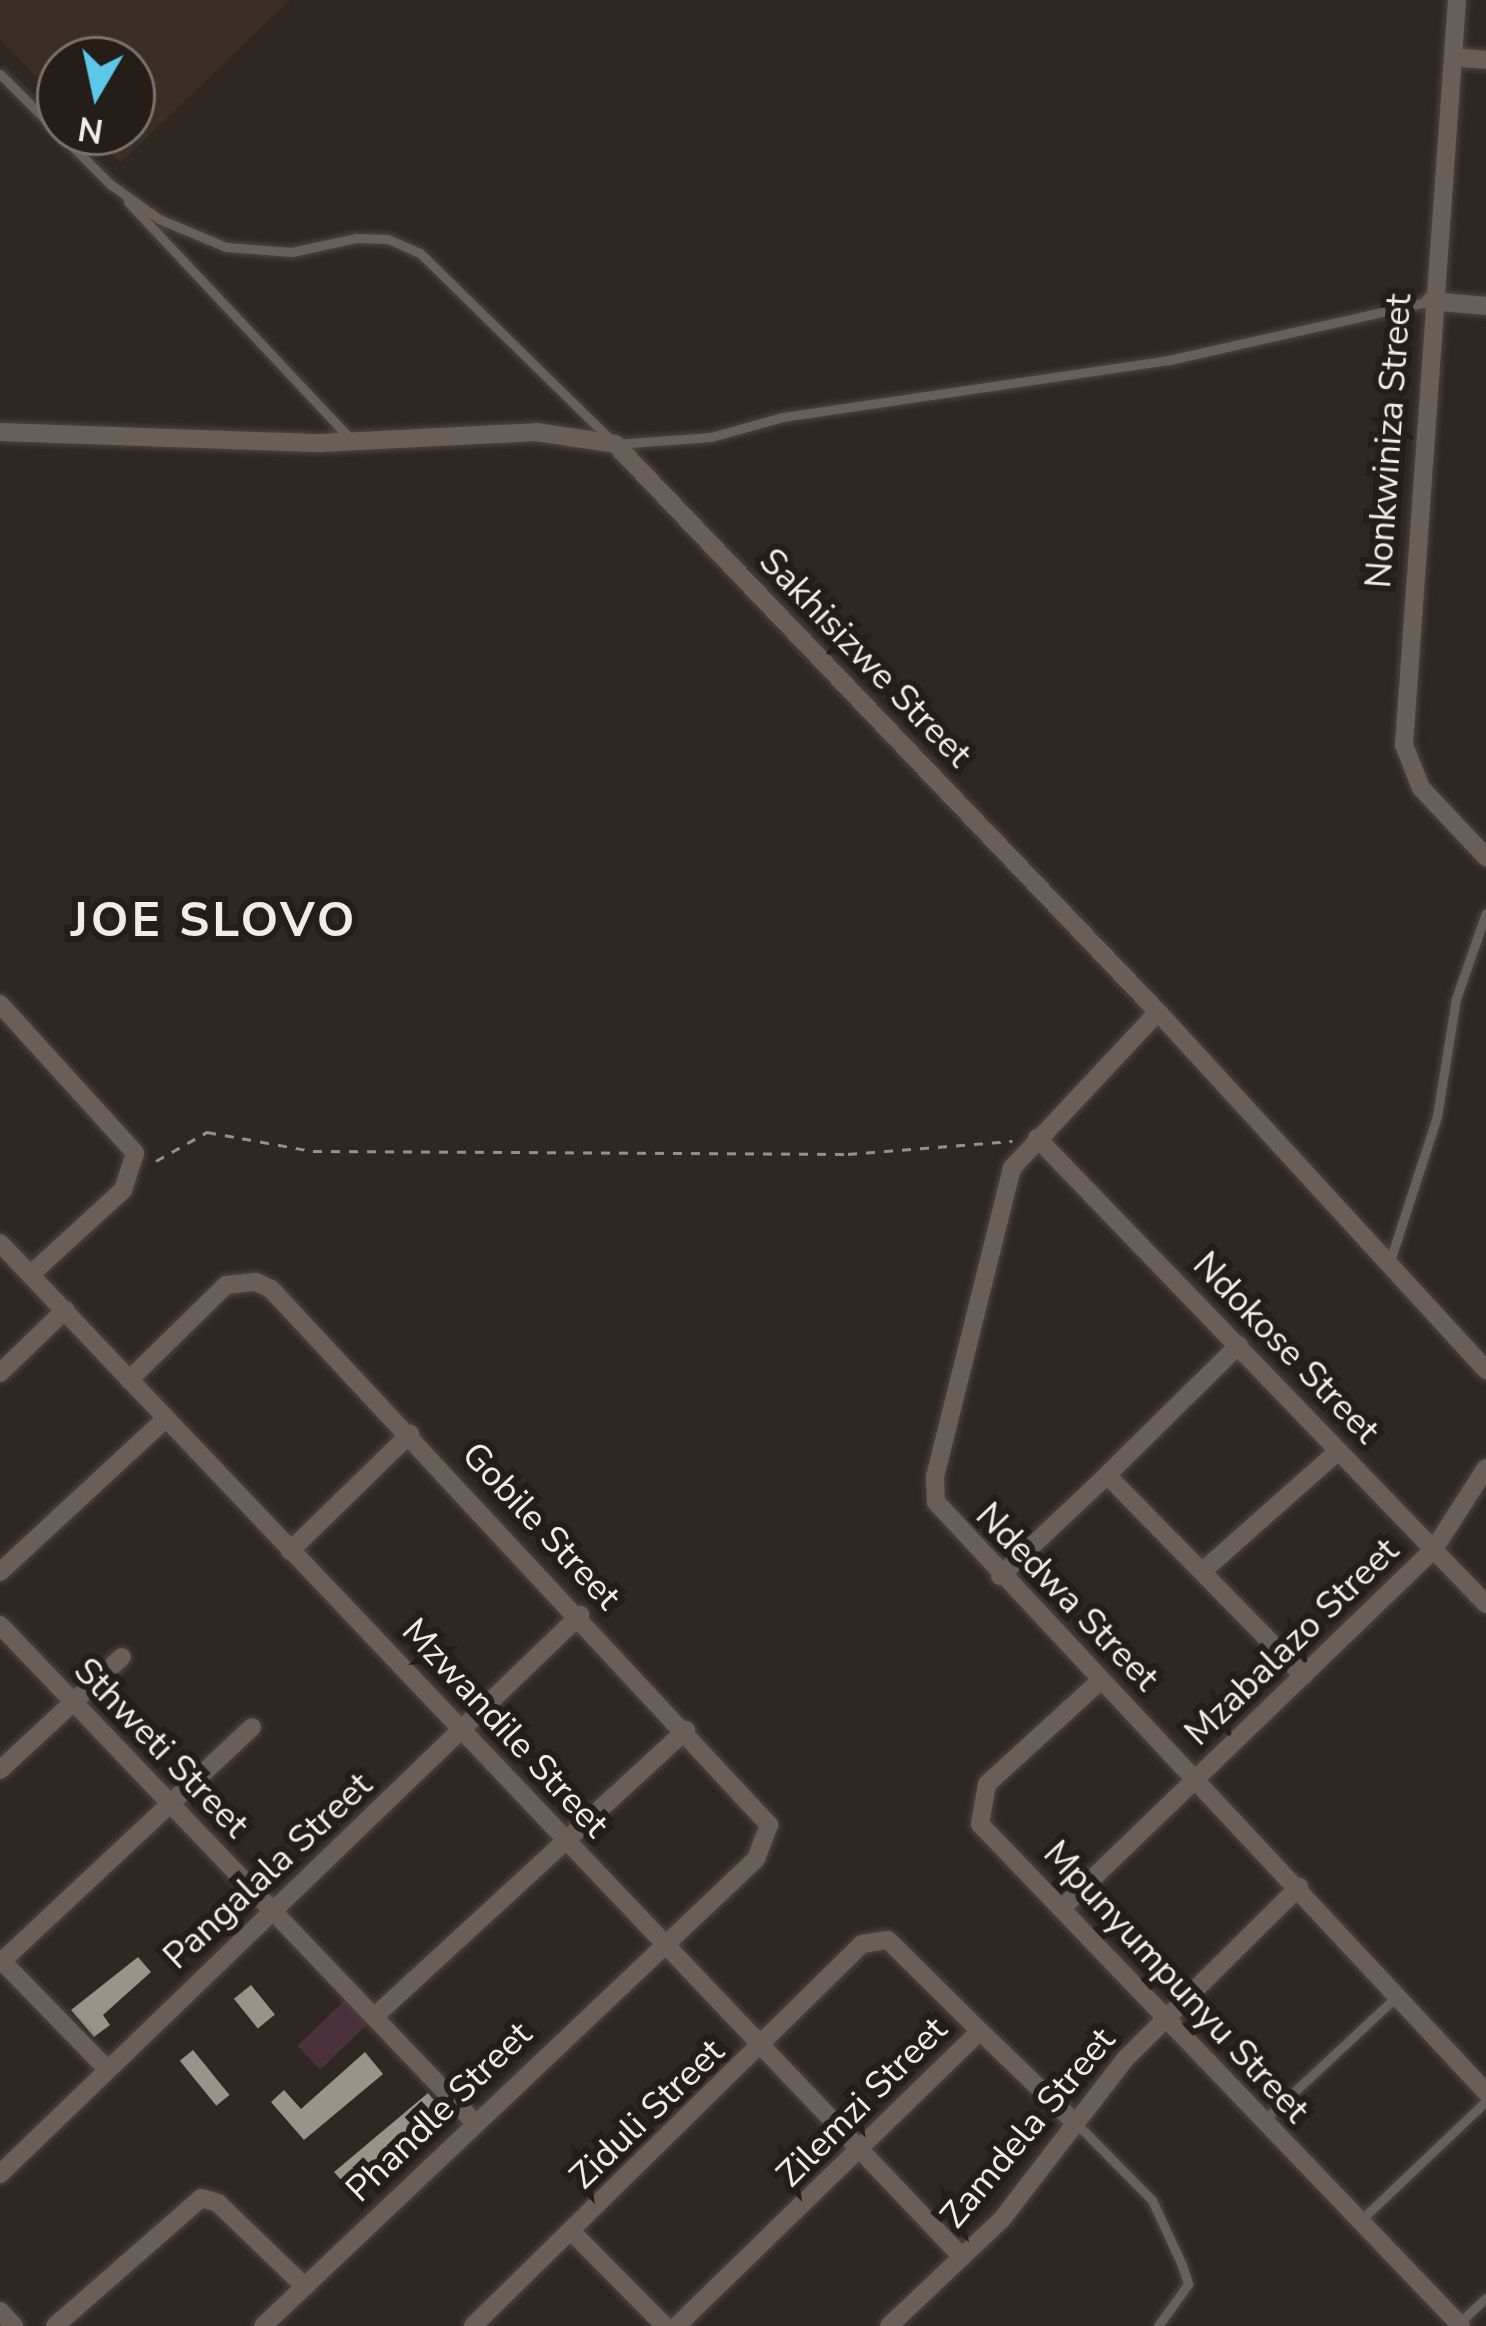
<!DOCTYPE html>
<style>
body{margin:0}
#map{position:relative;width:1486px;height:2326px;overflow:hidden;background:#2f2722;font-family:"Nunito Sans",sans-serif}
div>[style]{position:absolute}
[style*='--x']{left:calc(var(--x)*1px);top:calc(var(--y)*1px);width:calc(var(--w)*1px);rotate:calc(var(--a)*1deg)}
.built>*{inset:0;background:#3b2e24}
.green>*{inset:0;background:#4a313c;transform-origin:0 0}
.building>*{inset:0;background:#98948a;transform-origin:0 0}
.path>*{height:3px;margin-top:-1.5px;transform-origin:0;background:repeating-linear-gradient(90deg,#968f8b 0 9px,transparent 0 18px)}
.roads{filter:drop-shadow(0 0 3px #4b4540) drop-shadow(0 0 3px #4b4540)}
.service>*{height:9px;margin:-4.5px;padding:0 4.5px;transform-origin:4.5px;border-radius:4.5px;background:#695f59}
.minor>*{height:18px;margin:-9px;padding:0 9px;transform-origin:9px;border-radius:9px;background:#695f59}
span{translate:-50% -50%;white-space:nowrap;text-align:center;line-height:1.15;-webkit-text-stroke:12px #251e18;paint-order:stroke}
.street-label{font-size:36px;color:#f1ece8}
.district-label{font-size:48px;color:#f1ece8;font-weight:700;letter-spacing:3px}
.north{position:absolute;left:36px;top:36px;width:120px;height:120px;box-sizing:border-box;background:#251e18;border:3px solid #77706b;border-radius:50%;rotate:189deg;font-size:33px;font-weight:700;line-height:48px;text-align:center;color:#f1ece8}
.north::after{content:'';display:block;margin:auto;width:42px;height:54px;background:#5cc7e8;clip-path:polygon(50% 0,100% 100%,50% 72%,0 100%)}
</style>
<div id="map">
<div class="built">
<div style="clip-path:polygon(0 0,290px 0,120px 163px,90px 132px,132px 132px,132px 60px,60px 60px,60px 101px,0 39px)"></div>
</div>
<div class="green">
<div style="left:347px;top:1998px;width:33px;height:69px;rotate:46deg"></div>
</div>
<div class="building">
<div style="clip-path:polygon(138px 1957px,151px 1972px,103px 2015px,110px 2025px,94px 2037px,71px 2010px)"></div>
<div style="left:251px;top:1985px;width:38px;height:22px;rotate:51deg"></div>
<div style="left:193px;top:2050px;width:58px;height:17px;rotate:51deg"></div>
<div style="clip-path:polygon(365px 2052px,383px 2074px,304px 2140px,271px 2102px,284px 2090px,301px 2109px)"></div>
<div style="clip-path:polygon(428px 2093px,435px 2101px,409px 2136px,352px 2192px,334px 2172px)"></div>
</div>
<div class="path">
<div style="--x:156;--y:1161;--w:59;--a:-29.6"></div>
<div style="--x:207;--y:1132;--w:108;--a:10.2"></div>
<div style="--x:313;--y:1151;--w:535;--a:0.32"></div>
<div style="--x:848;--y:1154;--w:165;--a:-4.5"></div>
</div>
<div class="roads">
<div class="service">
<div style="--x:0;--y:74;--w:158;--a:45"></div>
<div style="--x:110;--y:184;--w:60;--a:35.5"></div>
<div style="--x:159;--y:219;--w:73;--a:22.7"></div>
<div style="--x:226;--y:247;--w:66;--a:4.3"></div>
<div style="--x:292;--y:252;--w:66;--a:-12.3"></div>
<div style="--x:356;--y:238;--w:32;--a:2"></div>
<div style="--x:388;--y:239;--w:35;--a:24"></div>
<div style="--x:420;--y:253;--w:273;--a:44.4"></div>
<div style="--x:615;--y:444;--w:96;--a:-4.2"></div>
<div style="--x:711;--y:437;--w:75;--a:-15.5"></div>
<div style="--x:783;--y:417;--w:390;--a:-8.4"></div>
<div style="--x:1169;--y:360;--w:269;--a:-12.7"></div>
<div style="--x:128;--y:202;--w:324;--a:46.8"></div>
<div style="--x:1389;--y:1264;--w:156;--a:-72"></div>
<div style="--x:1437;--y:1116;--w:119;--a:-80.8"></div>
<div style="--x:1456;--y:999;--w:91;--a:-70.8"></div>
<div style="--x:1075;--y:2122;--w:110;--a:45.4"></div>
<div style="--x:1152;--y:2200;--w:72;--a:65.2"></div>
<div style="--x:1182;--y:2265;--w:20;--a:72"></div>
<div style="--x:1188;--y:2284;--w:52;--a:125.5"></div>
<div style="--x:1262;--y:2122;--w:186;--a:-43"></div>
<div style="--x:1360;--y:2221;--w:174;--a:-43.6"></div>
<div style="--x:1459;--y:2323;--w:37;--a:-43"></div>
</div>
<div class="minor">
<div style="--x:1457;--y:0;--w:747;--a:94.07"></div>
<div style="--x:1404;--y:745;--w:46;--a:68.4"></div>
<div style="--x:1421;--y:788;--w:95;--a:46.7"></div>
<div style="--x:1453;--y:57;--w:33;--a:5"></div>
<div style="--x:1431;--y:301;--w:55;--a:5.2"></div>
<div style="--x:0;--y:432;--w:321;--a:2"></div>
<div style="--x:321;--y:443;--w:215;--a:-2.9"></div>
<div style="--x:536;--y:432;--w:80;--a:8.6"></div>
<div style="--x:615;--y:444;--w:786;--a:46.29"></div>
<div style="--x:1158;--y:1012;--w:486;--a:47.5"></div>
<div style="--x:0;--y:1004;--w:201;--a:47.8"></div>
<div style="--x:135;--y:1153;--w:39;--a:108"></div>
<div style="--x:123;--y:1190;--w:125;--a:137.6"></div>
<div style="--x:1158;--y:1012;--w:214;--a:133.1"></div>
<div style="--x:1012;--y:1168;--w:318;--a:104"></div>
<div style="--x:935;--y:1477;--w:25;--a:88"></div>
<div style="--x:936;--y:1502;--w:807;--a:47.01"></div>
<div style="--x:1037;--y:1138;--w:647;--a:46.06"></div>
<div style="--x:0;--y:1243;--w:1398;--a:46.51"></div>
<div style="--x:0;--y:1373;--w:91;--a:-44.1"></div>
<div style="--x:129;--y:1380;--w:136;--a:-44.4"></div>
<div style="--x:226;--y:1285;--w:30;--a:-6"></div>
<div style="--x:256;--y:1282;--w:17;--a:25"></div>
<div style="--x:271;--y:1289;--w:732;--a:47.1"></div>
<div style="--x:769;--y:1825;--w:36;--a:111"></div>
<div style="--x:756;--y:1859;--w:679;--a:136.55"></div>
<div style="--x:1107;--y:1475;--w:185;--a:-44.6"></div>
<div style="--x:290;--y:1551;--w:168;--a:-44.3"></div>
<div style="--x:1204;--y:1570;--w:179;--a:-41.6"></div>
<div style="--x:0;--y:1572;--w:224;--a:-42.8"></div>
<div style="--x:1000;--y:1576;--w:147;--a:-43.3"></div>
<div style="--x:1107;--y:1475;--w:281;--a:45.6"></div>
<div style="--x:0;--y:1625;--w:688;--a:46.35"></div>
<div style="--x:1101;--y:1680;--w:154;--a:137.6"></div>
<div style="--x:987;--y:1784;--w:41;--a:99.9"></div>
<div style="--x:980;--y:1824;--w:695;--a:46.22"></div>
<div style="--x:0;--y:1770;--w:166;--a:-42.8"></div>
<div style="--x:1062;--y:1908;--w:517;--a:-43.98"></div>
<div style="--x:1434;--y:1549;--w:96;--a:-57.3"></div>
<div style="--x:0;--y:1959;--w:153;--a:45.8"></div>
<div style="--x:0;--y:1963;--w:345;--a:-43.1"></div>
<div style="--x:374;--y:2017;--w:424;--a:-42.6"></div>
<div style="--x:980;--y:2031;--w:127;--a:44"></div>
<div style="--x:0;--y:2174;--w:806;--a:-43.94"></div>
<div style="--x:572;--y:2232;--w:132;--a:45.3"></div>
<div style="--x:0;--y:2311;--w:21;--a:47"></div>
<div style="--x:55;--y:2326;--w:194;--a:-41.2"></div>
<div style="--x:201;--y:2198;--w:18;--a:16"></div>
<div style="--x:218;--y:2203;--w:121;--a:44"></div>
<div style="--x:473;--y:2326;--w:545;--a:-44.48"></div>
<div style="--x:862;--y:1944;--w:26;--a:-9"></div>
<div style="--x:888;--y:1940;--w:129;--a:44.7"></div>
<div style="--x:980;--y:2031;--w:423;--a:135.8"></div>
<div style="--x:889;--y:2326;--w:156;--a:-43.4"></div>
<div style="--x:1002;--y:2219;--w:202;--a:-52.4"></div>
<div style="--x:1125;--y:2059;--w:245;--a:-44.7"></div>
</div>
</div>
<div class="street-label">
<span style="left:1389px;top:441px;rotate:-86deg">Nonkwiniza Street</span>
<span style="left:865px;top:658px;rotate:46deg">Sakhisizwe Street</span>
<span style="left:1286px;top:1348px;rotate:46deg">Ndokose Street</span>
<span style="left:541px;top:1526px;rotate:47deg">Gobile Street</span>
<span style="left:1067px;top:1597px;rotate:46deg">Ndedwa Street</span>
<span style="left:1292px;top:1642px;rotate:-44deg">Mzabalazo Street</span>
<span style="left:505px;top:1728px;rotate:47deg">Mzwandile Street</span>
<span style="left:161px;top:1748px;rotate:46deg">Sthweti Street</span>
<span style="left:268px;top:1871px;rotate:-43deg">Pangalala Street</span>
<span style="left:1176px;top:1982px;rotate:47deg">Mpunyumpunyu Street</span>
<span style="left:862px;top:2102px;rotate:-45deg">Zilemzi Street</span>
<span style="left:439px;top:2112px;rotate:-44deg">Phandle Street</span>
<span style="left:647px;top:2114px;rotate:-44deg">Ziduli Street</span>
<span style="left:1028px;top:2128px;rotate:-50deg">Zamdela Street</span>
</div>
<div class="district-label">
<span style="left:214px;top:921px">JOE SLOVO</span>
</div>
<div class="north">N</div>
</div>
